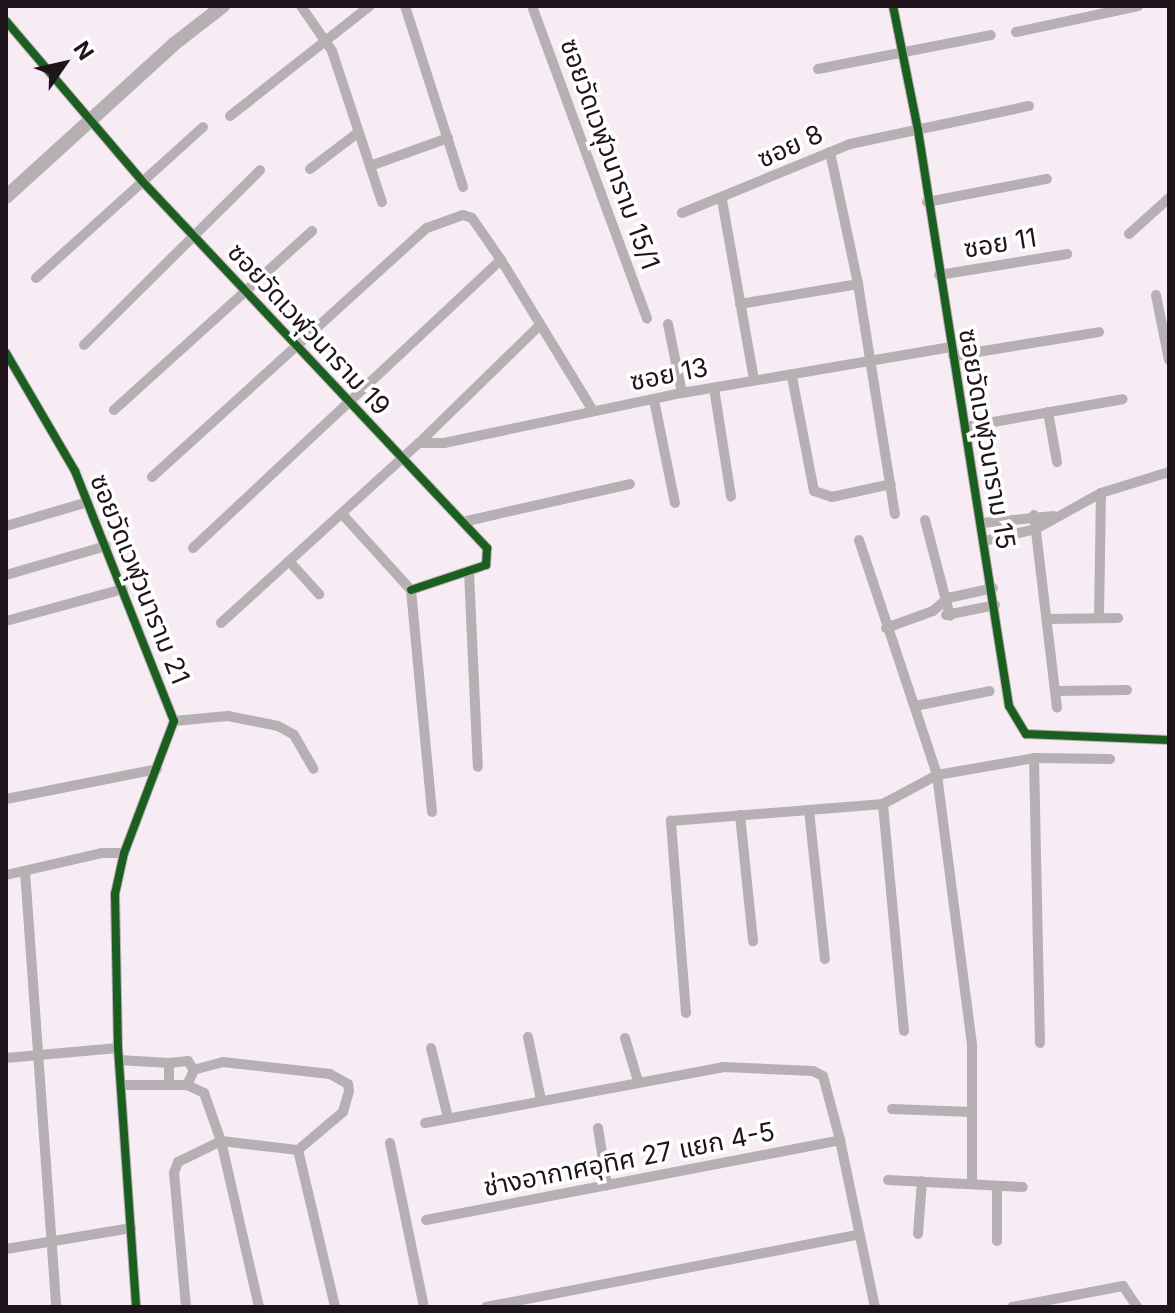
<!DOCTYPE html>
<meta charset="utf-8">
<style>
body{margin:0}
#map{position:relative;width:1175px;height:1313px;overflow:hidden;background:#f7ecf3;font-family:Inter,"Noto Sans Thai",sans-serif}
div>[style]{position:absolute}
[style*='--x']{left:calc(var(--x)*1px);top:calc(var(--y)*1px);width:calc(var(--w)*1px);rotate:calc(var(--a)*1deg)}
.street>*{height:10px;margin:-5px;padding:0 5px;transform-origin:5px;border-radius:5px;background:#b6b0b4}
.secondary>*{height:14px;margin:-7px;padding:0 7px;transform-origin:7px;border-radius:7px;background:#b6afb3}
.cycleway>*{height:8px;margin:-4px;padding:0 4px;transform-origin:4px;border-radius:4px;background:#1b5e20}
span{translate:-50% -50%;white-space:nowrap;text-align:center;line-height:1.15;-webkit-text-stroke:7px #fff;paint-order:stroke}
.street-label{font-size:26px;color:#1f141c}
.frame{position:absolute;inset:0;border:8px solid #1f141c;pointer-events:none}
.north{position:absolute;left:24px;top:24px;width:80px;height:80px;-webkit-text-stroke:6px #fff;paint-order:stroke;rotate:56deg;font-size:22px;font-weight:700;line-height:32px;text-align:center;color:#1f141c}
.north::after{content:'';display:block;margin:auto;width:28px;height:36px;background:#1f141c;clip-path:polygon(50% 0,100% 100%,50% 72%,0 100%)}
</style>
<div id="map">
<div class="street">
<div style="--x:301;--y:6;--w:55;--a:55.4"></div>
<div style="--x:332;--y:51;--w:159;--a:71.7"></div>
<div style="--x:405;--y:6;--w:190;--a:72.2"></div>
<div style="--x:532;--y:6;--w:333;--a:69.8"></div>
<div style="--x:893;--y:6;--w:126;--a:78.6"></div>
<div style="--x:918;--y:130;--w:583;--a:81.02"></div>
<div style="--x:1009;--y:706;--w:33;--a:59"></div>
<div style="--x:1026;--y:734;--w:143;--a:2.4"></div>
<div style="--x:6;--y:21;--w:210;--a:49.6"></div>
<div style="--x:142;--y:181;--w:504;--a:46.77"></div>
<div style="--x:487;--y:548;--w:17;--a:93"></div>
<div style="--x:486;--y:565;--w:79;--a:161.6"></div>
<div style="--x:1016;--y:32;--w:125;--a:-12"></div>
<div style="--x:818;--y:69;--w:176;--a:-11.1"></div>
<div style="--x:230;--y:116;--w:178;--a:-38.2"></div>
<div style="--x:830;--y:152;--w:135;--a:78"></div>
<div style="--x:858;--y:284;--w:233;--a:80.9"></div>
<div style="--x:370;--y:166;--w:83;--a:-19.7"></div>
<div style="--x:310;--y:169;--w:61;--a:-37.1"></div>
<div style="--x:722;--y:200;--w:183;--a:79.9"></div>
<div style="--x:927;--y:202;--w:122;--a:-10.9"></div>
<div style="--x:682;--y:213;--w:182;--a:-22.3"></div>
<div style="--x:850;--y:144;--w:183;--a:-12"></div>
<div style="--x:1129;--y:234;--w:54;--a:-42"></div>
<div style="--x:939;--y:275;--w:130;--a:-9.3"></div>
<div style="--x:36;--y:278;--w:225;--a:-42.1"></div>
<div style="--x:1156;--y:295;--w:66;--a:78.7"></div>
<div style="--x:740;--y:304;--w:120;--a:-9.6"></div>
<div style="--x:668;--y:324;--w:70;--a:78.5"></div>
<div style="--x:84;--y:345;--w:248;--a:-44.8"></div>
<div style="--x:6;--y:353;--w:137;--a:59.7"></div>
<div style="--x:75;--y:471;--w:269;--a:68.4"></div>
<div style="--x:174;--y:721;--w:141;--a:110.7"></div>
<div style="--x:124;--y:853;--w:42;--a:102.4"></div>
<div style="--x:115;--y:894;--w:154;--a:88.9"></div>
<div style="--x:118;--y:1048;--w:260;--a:86"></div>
<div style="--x:953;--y:356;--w:148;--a:-9.3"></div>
<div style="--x:792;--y:377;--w:116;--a:79.1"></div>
<div style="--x:814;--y:491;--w:19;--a:18"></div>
<div style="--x:832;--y:497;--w:60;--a:-12.4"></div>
<div style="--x:714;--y:388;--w:110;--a:81.1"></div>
<div style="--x:654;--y:400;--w:105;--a:78.5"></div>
<div style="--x:114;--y:410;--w:267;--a:-42.1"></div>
<div style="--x:1048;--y:412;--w:51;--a:79.8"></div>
<div style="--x:965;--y:427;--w:160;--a:-10"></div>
<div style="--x:419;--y:443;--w:169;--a:-44.3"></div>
<div style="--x:152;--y:477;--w:371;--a:-42.2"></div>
<div style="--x:427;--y:228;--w:38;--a:-20"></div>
<div style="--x:463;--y:215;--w:9;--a:18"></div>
<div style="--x:472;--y:218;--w:51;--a:55.4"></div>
<div style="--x:501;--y:260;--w:177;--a:58.6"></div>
<div style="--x:343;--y:515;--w:101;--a:47.8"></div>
<div style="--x:411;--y:590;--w:223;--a:84.6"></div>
<div style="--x:1034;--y:515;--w:194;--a:83.2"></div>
<div style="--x:925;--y:520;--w:99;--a:75.4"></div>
<div style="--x:467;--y:521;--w:167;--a:-12.8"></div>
<div style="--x:982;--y:523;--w:72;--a:-5.6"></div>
<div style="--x:6;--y:526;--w:85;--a:-16.3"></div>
<div style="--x:859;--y:540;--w:248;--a:71.6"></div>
<div style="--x:937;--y:775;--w:271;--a:82.6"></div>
<div style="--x:972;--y:1044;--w:140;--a:90"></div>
<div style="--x:984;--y:541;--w:53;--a:-13"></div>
<div style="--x:1036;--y:529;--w:74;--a:-29"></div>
<div style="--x:1101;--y:493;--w:71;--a:-17.2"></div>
<div style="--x:193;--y:548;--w:422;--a:-43.1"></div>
<div style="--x:289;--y:561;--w:45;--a:47.7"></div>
<div style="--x:469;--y:572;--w:195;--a:87.4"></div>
<div style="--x:6;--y:575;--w:104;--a:-16.2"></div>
<div style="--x:946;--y:615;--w:50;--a:-11.5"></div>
<div style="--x:1099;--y:618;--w:125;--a:-89.1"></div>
<div style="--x:1048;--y:619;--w:70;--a:-0.8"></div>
<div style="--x:6;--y:621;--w:121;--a:-15.3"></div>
<div style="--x:221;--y:623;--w:268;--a:-42.3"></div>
<div style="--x:419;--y:443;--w:25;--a:0"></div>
<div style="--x:444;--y:443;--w:243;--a:-11.9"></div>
<div style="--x:682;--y:393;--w:273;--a:-9.7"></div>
<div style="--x:886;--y:628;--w:50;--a:-19.9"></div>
<div style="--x:933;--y:611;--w:20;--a:-41"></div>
<div style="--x:948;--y:598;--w:46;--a:-12.5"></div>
<div style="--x:1056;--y:691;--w:71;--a:-0.8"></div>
<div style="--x:915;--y:706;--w:76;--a:-11.3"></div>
<div style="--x:174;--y:721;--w:54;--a:-5.3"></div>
<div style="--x:228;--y:716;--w:51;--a:11.3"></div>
<div style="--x:278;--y:726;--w:18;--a:29"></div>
<div style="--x:294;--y:735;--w:39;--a:60"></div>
<div style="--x:1034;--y:758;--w:285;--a:88.8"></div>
<div style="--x:6;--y:799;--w:154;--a:-11.2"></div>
<div style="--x:809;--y:810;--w:150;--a:83.9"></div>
<div style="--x:740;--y:815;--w:127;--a:84.1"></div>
<div style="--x:25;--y:871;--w:437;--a:85.9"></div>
<div style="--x:6;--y:875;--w:98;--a:-12.9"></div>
<div style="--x:102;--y:853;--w:22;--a:0"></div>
<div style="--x:686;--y:1013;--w:193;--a:-94.5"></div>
<div style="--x:671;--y:821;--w:213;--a:-4.6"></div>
<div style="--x:904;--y:1031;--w:228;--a:-95.3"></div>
<div style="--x:883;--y:804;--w:61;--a:-28.2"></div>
<div style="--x:937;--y:775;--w:98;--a:-9.9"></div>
<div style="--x:1034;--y:758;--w:76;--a:0.8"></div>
<div style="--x:528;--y:1037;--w:64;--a:78.3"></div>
<div style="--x:625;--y:1038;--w:45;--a:73.2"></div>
<div style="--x:431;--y:1048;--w:72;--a:76.3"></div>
<div style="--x:6;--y:1058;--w:112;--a:-5.1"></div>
<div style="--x:119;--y:1060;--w:50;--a:3.4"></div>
<div style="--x:122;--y:1085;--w:65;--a:0"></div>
<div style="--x:187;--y:1085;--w:17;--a:-65"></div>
<div style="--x:194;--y:1070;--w:11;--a:-124"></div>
<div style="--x:188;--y:1061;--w:19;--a:174"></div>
<div style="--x:169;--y:1063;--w:20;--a:90"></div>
<div style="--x:187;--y:1085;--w:19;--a:25"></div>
<div style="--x:204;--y:1093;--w:51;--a:70.5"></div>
<div style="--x:221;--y:1141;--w:170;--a:77.1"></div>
<div style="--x:892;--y:1109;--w:80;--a:2.1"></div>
<div style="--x:425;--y:1123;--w:303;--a:-10.6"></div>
<div style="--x:723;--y:1067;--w:90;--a:2.5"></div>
<div style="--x:813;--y:1071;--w:11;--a:27"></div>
<div style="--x:823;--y:1076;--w:66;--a:75.1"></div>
<div style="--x:840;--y:1140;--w:171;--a:78.2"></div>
<div style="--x:598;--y:1128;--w:58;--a:81"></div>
<div style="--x:390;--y:1143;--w:167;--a:78.3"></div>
<div style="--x:298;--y:1150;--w:161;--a:76.7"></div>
<div style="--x:888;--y:1180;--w:135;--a:3"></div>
<div style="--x:426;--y:1220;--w:422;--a:-10.9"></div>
<div style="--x:918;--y:1234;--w:53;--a:-85.7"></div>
<div style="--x:997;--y:1241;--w:55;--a:-90"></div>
<div style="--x:6;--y:1249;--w:127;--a:-9.5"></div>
<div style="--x:186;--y:1307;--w:135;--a:-95.1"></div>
<div style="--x:174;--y:1173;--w:12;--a:-70"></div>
<div style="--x:178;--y:1162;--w:48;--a:-26"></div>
<div style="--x:221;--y:1141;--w:78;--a:6.7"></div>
<div style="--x:298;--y:1150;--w:59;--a:-40.2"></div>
<div style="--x:343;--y:1112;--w:22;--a:-74"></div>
<div style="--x:349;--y:1091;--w:7;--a:-98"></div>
<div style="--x:348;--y:1084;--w:21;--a:-151"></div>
<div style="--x:330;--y:1074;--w:108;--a:-173.6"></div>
<div style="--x:223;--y:1062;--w:30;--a:165"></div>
<div style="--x:486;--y:1307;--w:379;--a:-11"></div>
<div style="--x:1012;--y:1307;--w:113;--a:-10.7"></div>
<div style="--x:1123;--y:1286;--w:25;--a:56"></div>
</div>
<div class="secondary">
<div style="--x:6;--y:197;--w:227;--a:-42.3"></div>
<div style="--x:174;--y:44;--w:62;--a:-37.8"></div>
</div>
<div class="cycleway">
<div style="--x:893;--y:6;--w:126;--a:78.6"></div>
<div style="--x:918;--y:130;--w:583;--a:81.02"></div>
<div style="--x:1009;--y:706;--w:33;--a:59"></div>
<div style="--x:1026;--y:734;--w:143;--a:2.4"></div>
<div style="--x:6;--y:21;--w:210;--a:49.6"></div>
<div style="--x:142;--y:181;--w:504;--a:46.77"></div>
<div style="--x:487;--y:548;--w:17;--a:93"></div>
<div style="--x:486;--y:565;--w:79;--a:161.6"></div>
<div style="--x:6;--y:353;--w:137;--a:59.7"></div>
<div style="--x:75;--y:471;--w:269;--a:68.4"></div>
<div style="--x:174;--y:721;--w:141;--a:110.7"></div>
<div style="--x:124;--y:853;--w:42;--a:102.4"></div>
<div style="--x:115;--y:894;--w:154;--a:88.9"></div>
<div style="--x:118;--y:1048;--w:260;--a:86"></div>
</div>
<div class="street-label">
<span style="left:790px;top:146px;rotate:-24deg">ซอย 8</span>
<span style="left:610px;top:154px;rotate:70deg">ซอยวัดเวฬุวนาราม 15/1</span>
<span style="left:1000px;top:243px;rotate:-9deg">ซอย 11</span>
<span style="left:309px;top:329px;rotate:47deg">ซอยวัดเวฬุวนาราม 19</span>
<span style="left:669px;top:374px;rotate:-11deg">ซอย 13</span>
<span style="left:987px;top:439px;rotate:80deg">ซอยวัดเวฬุวนาราม 15</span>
<span style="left:140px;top:579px;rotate:68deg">ซอยวัดเวฬุวนาราม 21</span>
<span style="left:629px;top:1159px;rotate:-11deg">ช่างอากาศอุทิศ 27 แยก 4-5</span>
</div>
<div class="frame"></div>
<div class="north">N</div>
</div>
